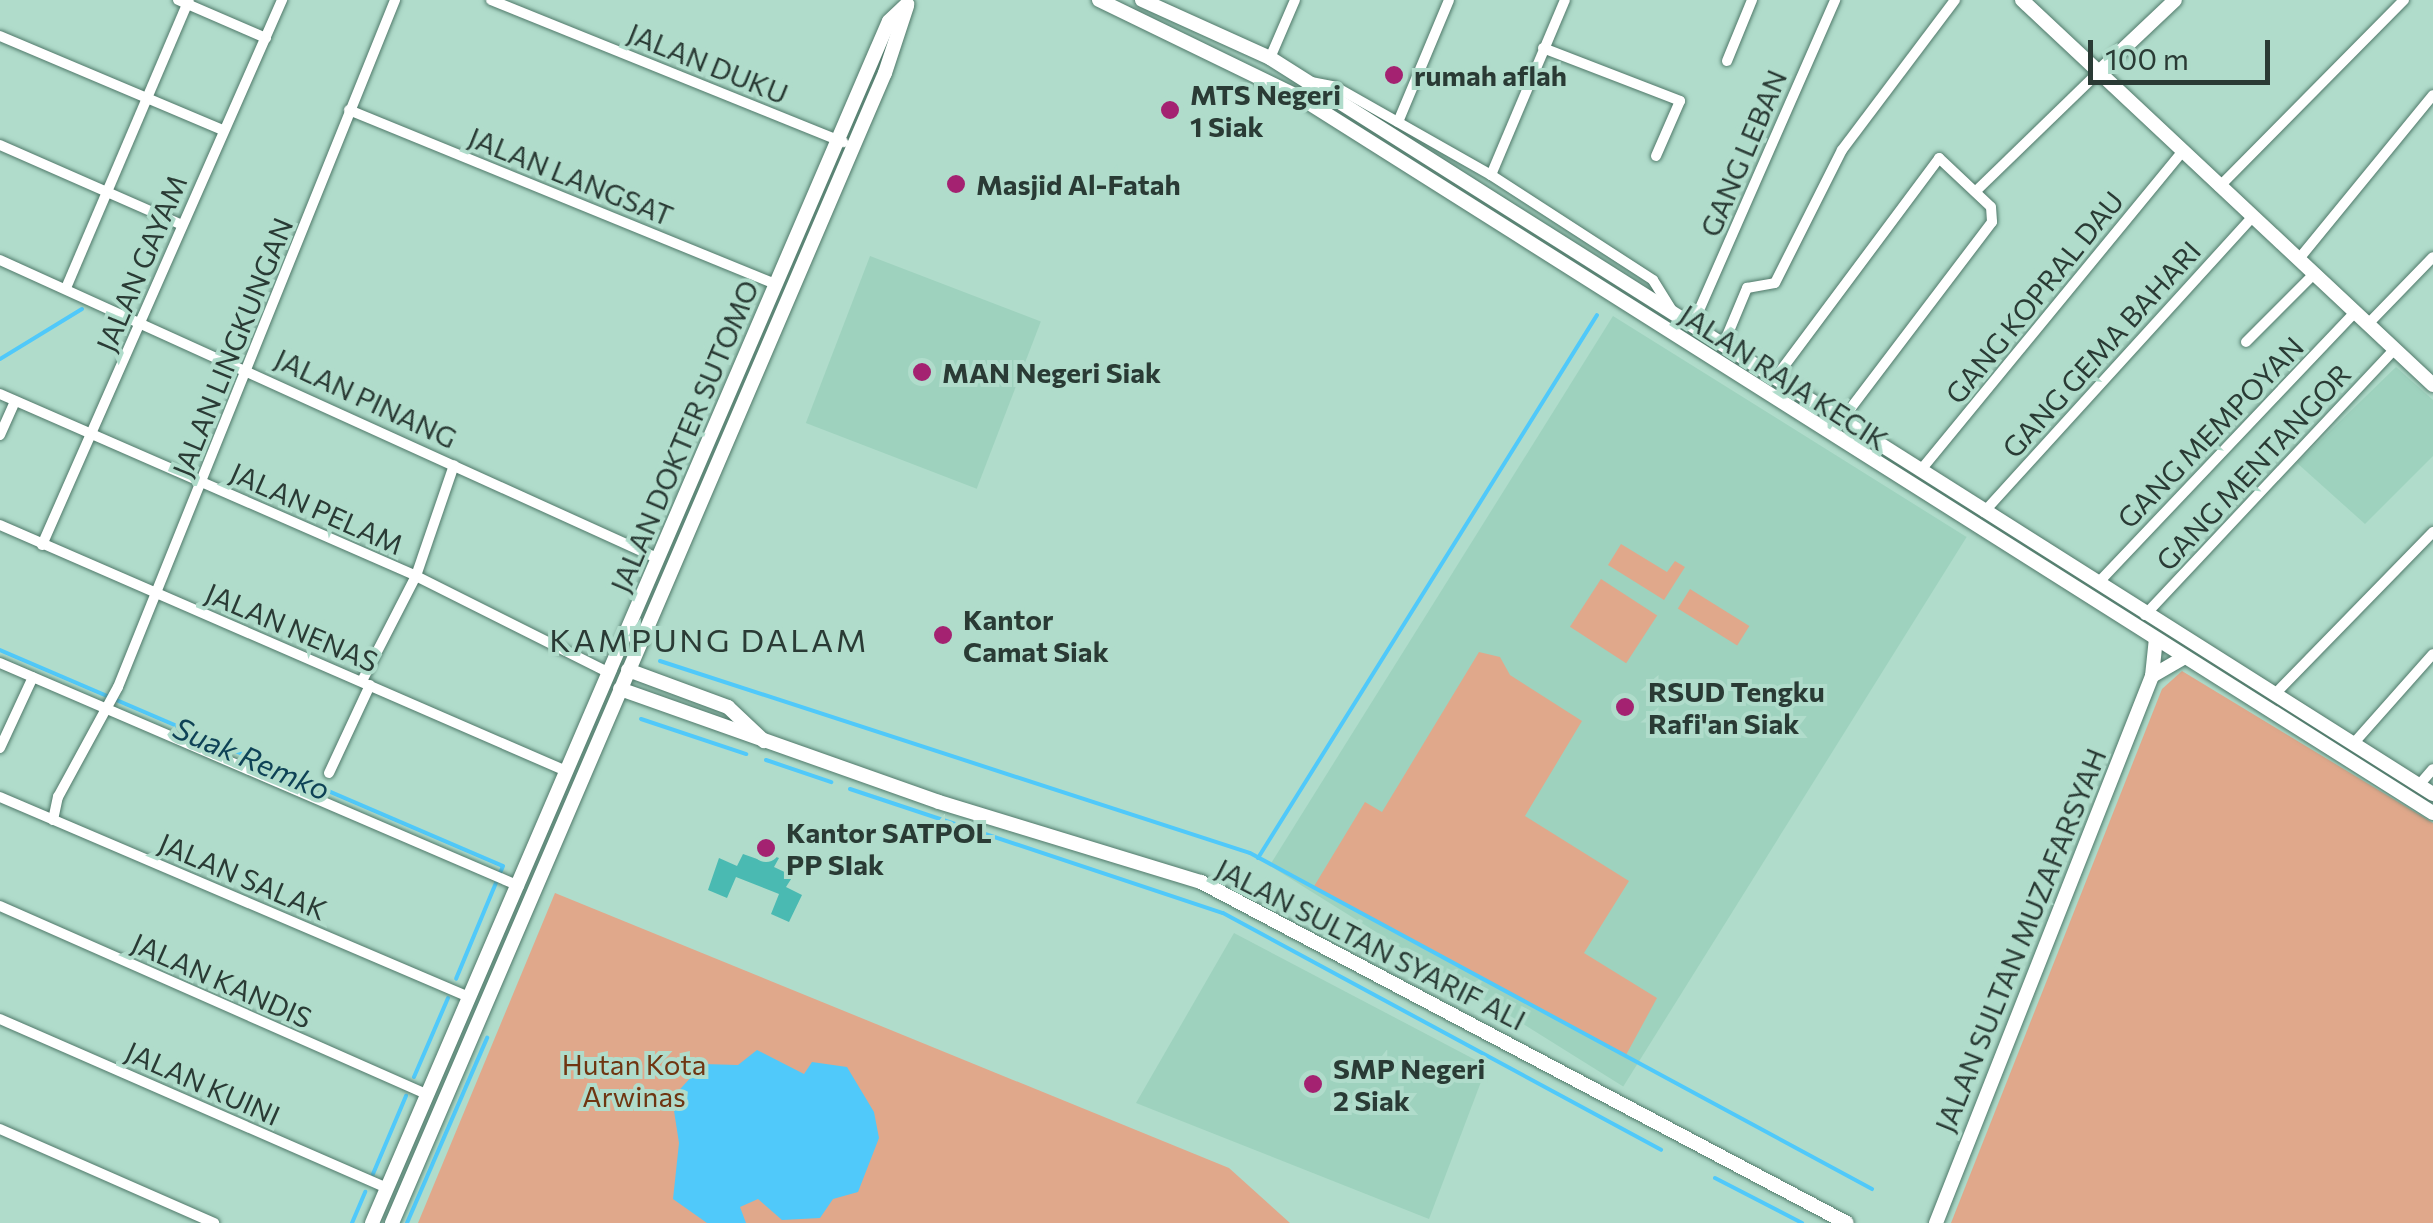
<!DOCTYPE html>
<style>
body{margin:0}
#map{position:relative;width:2433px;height:1223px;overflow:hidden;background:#b0dccb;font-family:Commissioner,sans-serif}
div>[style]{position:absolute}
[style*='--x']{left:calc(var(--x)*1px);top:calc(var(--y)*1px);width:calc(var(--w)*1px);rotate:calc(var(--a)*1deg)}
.built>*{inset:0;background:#9ed2be;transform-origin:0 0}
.green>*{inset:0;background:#e0a88b;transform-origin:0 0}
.water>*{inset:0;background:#50c9fa}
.stream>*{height:4px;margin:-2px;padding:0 2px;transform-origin:2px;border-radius:2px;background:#50c9fa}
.building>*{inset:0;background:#4abab2}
.roads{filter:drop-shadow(0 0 2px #50796a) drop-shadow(0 0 2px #50796a)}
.street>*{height:10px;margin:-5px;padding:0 5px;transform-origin:5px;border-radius:5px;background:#fff}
.secondary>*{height:14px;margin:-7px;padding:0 7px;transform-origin:7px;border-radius:7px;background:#fff}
.dots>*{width:28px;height:28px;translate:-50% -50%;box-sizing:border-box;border:5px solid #b0dccb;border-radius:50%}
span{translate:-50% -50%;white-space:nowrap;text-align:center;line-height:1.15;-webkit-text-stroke:8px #b0dccb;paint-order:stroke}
.street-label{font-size:28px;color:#2a3b35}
.poi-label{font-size:28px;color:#2a3b35;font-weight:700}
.left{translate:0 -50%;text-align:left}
.park-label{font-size:28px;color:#6f3511}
.water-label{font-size:30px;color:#0e4256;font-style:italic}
.quarter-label{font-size:32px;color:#2a3b35;letter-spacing:2.5px}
.scale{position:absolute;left:2088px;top:40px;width:182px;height:45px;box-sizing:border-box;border:5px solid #2a3b35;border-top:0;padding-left:12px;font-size:30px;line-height:35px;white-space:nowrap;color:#2a3b35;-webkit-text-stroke:8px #b0dccb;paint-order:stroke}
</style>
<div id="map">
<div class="built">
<div style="left:870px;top:256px;width:183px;height:179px;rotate:21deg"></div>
<div style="left:1613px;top:316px;width:417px;height:648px;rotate:32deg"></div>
<div style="clip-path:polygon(2396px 367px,2433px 400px,2433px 456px,2365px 524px,2297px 463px)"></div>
<div style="clip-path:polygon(1234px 933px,1487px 1066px,1429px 1219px,1136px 1103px)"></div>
</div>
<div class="green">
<div style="clip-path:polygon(1621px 544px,1667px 572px,1675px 561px,1685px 567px,1664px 600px,1608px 565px)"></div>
<div style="left:1601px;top:579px;width:67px;height:57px;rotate:33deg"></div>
<div style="left:1690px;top:589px;width:70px;height:23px;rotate:32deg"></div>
<div style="clip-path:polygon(1479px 652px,1500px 657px,1510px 675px,1582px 721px,1525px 816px,1629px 881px,1584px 953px,1657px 998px,1626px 1055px,1313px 888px,1365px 802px,1382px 812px)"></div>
<div style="clip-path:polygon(2182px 671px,2433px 823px,2433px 1223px,1951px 1223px,2162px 689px)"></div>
<div style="clip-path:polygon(555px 893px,1229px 1168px,1290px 1223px,418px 1223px)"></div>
</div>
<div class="water">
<div style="clip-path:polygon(757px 1050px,804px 1074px,812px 1062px,847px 1067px,874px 1112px,879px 1138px,858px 1192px,833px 1199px,820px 1218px,782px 1220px,758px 1199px,740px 1207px,746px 1223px,707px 1223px,673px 1199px,679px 1143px,672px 1098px,703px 1064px,738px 1065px)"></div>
</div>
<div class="stream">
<div style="--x:0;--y:359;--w:96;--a:-31.4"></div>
<div style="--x:0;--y:650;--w:547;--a:23.24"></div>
<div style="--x:503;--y:866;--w:122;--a:112.6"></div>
<div style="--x:660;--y:661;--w:620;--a:18.03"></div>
<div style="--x:1250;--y:853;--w:707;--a:28.38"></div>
<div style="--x:641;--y:719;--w:111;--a:18.4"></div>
<div style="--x:766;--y:760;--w:69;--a:18.7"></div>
<div style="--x:850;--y:789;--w:393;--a:18.4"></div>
<div style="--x:1223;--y:913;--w:498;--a:28.4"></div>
<div style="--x:1258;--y:858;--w:640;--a:-58.02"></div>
<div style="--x:414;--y:1077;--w:86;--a:-66.7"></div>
<div style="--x:373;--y:1174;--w:85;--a:-67.1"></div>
<div style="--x:1715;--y:1178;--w:98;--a:27.3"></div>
<div style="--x:352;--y:1223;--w:34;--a:-67"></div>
<div style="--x:407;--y:1223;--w:202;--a:-66.6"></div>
</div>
<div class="building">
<div style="clip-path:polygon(763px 852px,779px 858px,774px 867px,793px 876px,786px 887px,802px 895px,789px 922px,771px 914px,779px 894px,736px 877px,727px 898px,708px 890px,719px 858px,737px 866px,743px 854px,760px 860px)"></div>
</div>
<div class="roads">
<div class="street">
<div style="--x:178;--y:0;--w:96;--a:23.4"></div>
<div style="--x:491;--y:0;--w:380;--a:22"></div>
<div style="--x:0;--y:36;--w:242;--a:22.9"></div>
<div style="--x:1543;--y:48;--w:147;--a:21.1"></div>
<div style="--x:1680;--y:101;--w:60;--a:113.6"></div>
<div style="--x:1270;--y:58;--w:63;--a:-66.7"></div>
<div style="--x:1727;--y:61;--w:66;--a:-67.7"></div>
<div style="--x:1301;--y:98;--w:19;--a:-58"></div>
<div style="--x:1311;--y:82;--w:25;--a:11"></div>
<div style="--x:1336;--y:87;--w:178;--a:29.6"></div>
<div style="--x:1491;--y:175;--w:193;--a:32.9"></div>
<div style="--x:1653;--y:280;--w:39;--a:58"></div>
<div style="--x:349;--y:110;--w:461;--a:22.2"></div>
<div style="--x:1398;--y:122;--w:132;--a:-67.3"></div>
<div style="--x:0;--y:145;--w:199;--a:23.7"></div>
<div style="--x:1491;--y:175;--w:190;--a:-67.1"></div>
<div style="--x:2219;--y:187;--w:263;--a:-45.3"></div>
<div style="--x:1976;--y:191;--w:173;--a:-44.1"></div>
<div style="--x:0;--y:260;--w:721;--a:24.4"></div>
<div style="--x:2298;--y:260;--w:213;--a:-50.7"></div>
<div style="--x:66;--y:288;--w:313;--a:-66.9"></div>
<div style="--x:1693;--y:324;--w:354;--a:-66.3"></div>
<div style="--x:2368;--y:324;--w:93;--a:-45.9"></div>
<div style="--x:2246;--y:342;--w:95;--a:-45"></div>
<div style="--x:1724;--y:343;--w:60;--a:-67.3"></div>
<div style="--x:1747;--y:288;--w:28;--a:-10"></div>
<div style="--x:1775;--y:283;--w:149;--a:-63.3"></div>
<div style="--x:1842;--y:150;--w:188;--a:-53"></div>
<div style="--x:1776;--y:377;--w:273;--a:-53.3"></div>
<div style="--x:1939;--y:158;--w:71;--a:43.3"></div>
<div style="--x:1991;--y:207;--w:15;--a:86"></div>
<div style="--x:1992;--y:222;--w:250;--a:127.2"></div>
<div style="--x:0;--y:394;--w:454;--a:23.6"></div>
<div style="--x:416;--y:576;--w:217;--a:26.6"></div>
<div style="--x:0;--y:435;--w:37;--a:-66"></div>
<div style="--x:1920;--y:471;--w:413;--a:-50.6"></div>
<div style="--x:1984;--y:512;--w:399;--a:-47.7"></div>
<div style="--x:0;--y:525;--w:617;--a:23.49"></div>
<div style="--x:42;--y:545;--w:596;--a:-66.23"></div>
<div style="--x:2098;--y:583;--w:373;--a:-46.5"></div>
<div style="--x:2145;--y:615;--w:364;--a:-46.8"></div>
<div style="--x:0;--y:663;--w:565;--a:23.25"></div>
<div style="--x:362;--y:681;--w:118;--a:-62.8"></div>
<div style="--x:416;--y:576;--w:117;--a:-71.1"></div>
<div style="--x:2274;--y:695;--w:228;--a:-45.7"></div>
<div style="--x:2353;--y:744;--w:120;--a:-48.4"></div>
<div style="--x:0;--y:748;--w:78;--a:-65.1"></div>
<div style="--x:329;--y:773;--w:97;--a:-65"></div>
<div style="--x:2419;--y:785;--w:21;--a:-49"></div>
<div style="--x:0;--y:797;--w:510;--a:23.1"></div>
<div style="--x:53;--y:820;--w:24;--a:-78"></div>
<div style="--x:58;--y:797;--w:125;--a:-61.4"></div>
<div style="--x:118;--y:687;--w:741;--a:-68.04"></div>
<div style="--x:0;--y:906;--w:467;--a:23.8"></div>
<div style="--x:0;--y:1019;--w:422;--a:23.6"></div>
<div style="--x:0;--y:1129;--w:234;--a:23.7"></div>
</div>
<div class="secondary">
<div style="--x:1099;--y:0;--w:225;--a:25.9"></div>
<div style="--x:1301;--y:98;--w:1339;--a:32.28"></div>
<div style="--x:1142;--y:0;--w:141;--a:24.4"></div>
<div style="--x:1270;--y:58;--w:1376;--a:32.33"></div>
<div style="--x:2022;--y:0;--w:563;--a:43.13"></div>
<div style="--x:2100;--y:71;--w:103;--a:-43.4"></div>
<div style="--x:628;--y:670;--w:107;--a:20.3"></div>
<div style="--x:728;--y:707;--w:50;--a:43.4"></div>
<div style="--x:2152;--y:676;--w:38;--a:-30"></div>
<div style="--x:620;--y:689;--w:338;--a:19.5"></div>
<div style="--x:939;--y:802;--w:274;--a:17"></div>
<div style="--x:1201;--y:882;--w:730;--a:27.83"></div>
<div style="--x:372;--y:1223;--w:1308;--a:-66.73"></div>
<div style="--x:889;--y:21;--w:25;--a:-43"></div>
<div style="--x:392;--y:1223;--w:1251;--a:-66.8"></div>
<div style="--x:885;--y:73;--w:71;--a:-71.8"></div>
<div style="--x:1936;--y:1223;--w:588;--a:-68.45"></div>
<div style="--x:2152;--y:676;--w:37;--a:-84"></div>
</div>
</div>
<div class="dots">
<div style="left:1394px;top:75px;background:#a42271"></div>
<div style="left:1170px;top:110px;background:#a42271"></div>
<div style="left:956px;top:184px;background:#a42271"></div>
<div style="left:922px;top:372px;background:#a42271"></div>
<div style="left:943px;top:635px;background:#a42271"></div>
<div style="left:1625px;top:707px;background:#a42271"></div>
<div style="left:766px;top:848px;background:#a42271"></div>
<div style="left:1313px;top:1084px;background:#a42271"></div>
</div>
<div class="street-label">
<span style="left:708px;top:63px;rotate:22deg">JALAN DUKU</span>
<span style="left:1743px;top:153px;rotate:-67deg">GANG LEBAN</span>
<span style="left:571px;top:176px;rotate:22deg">JALAN LANGSAT</span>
<span style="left:141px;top:263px;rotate:-67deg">JALAN GAYAM</span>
<span style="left:2034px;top:297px;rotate:-51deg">GANG KOPRAL DAU</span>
<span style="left:232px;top:347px;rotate:-68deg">JALAN LINGKUNGAN</span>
<span style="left:2101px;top:349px;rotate:-48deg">GANG GEMA BAHARI</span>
<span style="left:1784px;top:377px;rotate:33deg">JALAN RAJA KECIK</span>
<span style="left:366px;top:398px;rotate:25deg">JALAN PINANG</span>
<span style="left:2210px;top:432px;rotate:-46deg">GANG MEMPOYAN</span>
<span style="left:684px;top:436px;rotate:-67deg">JALAN DOKTER SUTOMO</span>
<span style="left:2253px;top:467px;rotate:-47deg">GANG MENTANGOR</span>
<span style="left:317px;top:508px;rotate:24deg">JALAN PELAM</span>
<span style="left:292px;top:627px;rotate:23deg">JALAN NENAS</span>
<span style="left:243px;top:876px;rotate:23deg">JALAN SALAK</span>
<span style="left:2020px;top:940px;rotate:-68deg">JALAN SULTAN MUZAFARSYAH</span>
<span style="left:1371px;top:944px;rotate:27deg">JALAN SULTAN SYARIF ALI</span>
<span style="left:222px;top:980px;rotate:24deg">JALAN KANDIS</span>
<span style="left:203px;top:1083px;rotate:24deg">JALAN KUINI</span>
</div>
<div class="poi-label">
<span class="left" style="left:1414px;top:75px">rumah aflah</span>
<span class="left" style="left:1190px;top:110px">MTS Negeri<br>1 Siak</span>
<span class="left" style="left:976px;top:184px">Masjid Al-Fatah</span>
<span class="left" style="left:942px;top:372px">MAN Negeri Siak</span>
<span class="left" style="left:963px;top:635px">Kantor<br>Camat Siak</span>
<span class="left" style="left:1648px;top:707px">RSUD Tengku<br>Rafi'an Siak</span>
<span class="left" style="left:786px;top:848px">Kantor SATPOL<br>PP SIak</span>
<span class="left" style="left:1333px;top:1084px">SMP Negeri<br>2 Siak</span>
</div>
<div class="park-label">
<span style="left:634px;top:1080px">Hutan Kota<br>Arwinas</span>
</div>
<div class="water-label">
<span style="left:252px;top:758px;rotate:23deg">Suak Remko</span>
</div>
<div class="quarter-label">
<span style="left:709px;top:639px">KAMPUNG DALAM</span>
</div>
<div class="scale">100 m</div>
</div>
